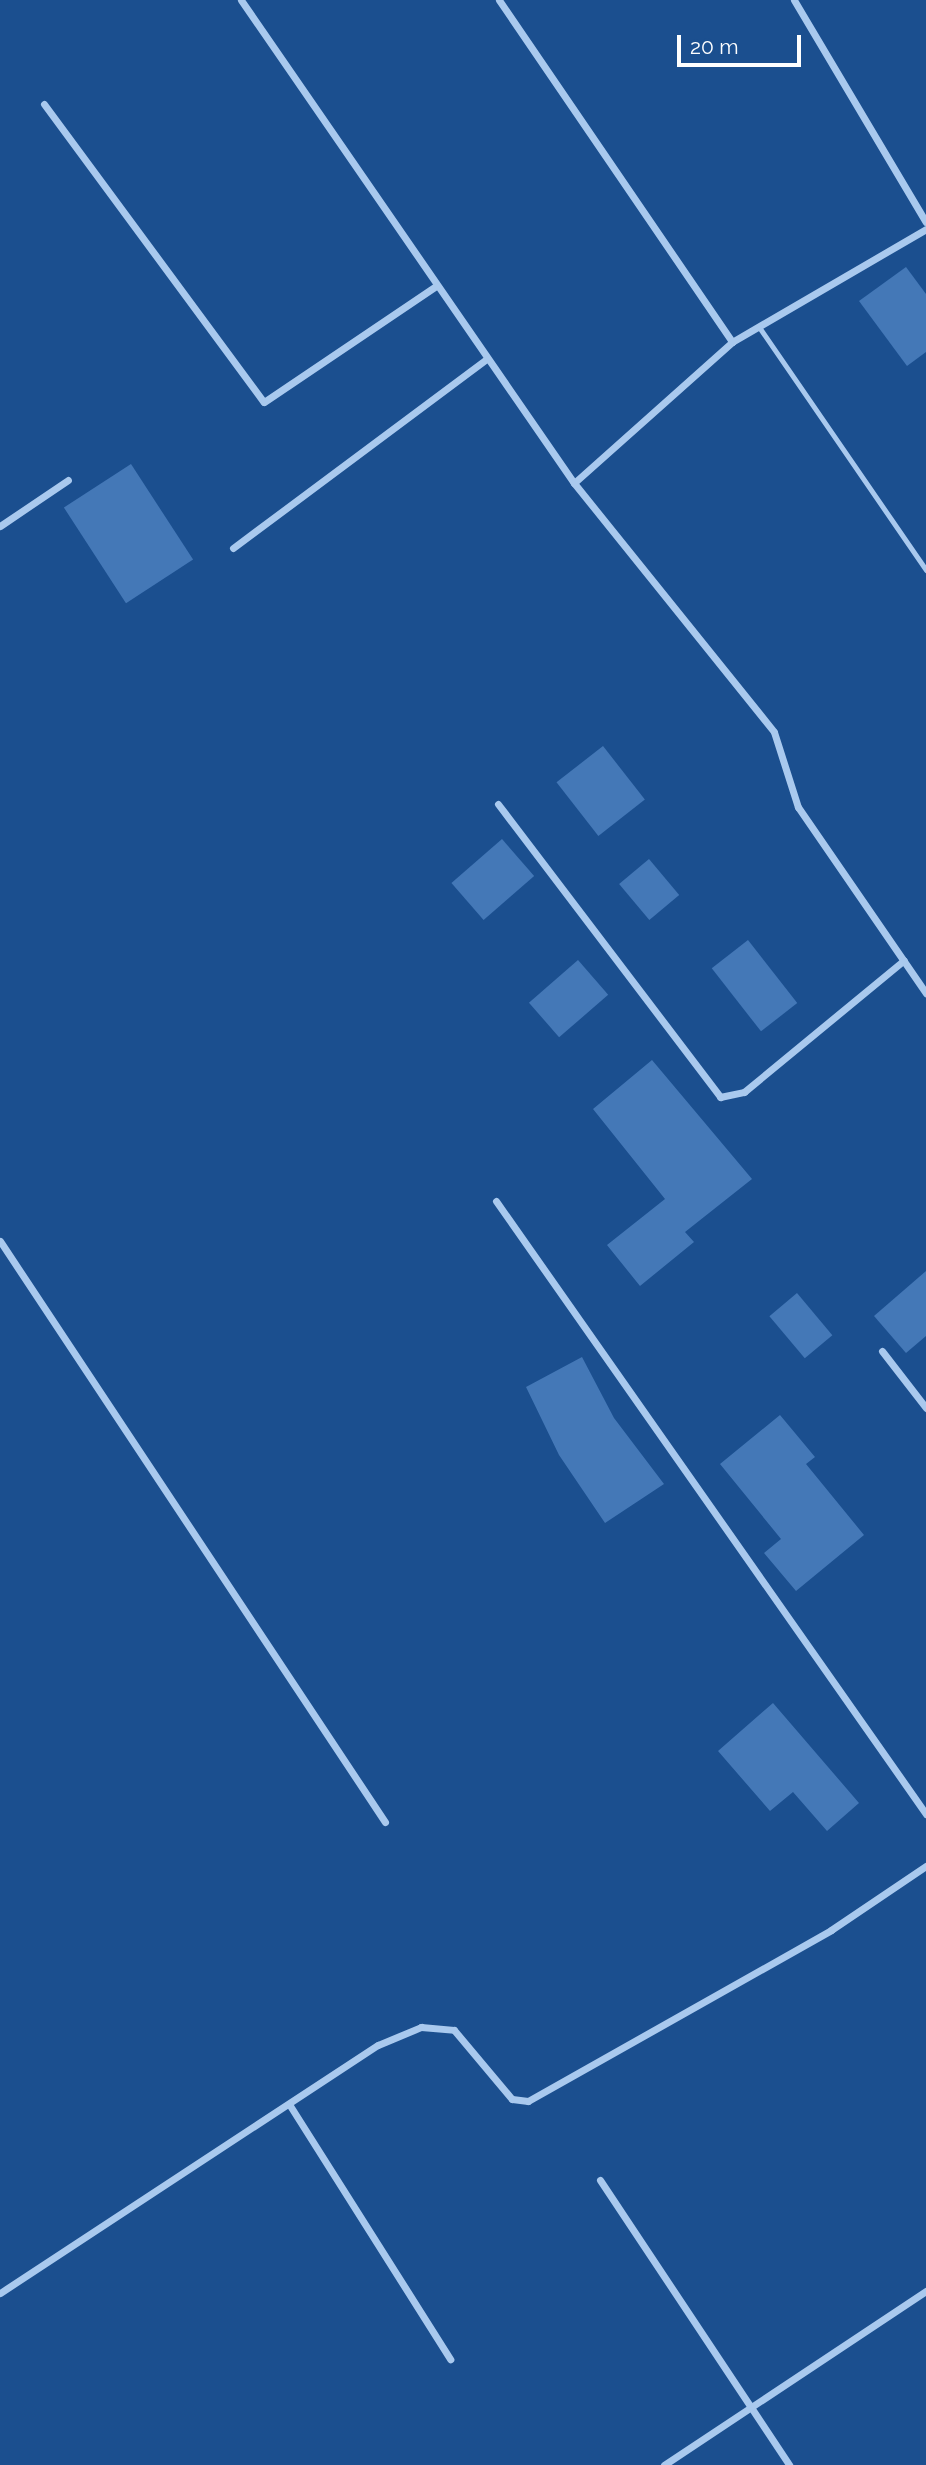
<!DOCTYPE html>
<style>
body{margin:0}
#map{position:relative;width:926px;height:2465px;overflow:hidden;background:#1b4f8f;font-family:Raleway,sans-serif}
div>[style]{position:absolute}
[style*='--x']{left:calc(var(--x)*1px);top:calc(var(--y)*1px);width:calc(var(--w)*1px);rotate:calc(var(--a)*1deg)}
.building>*{inset:0;background:#4478b7;transform-origin:0 0}
.service>*{height:5px;margin:-2.5px;padding:0 2.5px;transform-origin:2.5px;border-radius:2.5px;background:#a9c9ee}
.minor>*{height:7px;margin:-3.5px;padding:0 3.5px;transform-origin:3.5px;border-radius:3.5px;background:#a9c9ee}
span{translate:-50% -50%;white-space:nowrap;text-align:center;line-height:1.15;-webkit-text-stroke:5px #1b4f8f;paint-order:stroke}
.scale{position:absolute;left:677px;top:35px;width:124px;height:32px;box-sizing:border-box;border:4px solid #fff;border-top:0;padding-left:9px;font-size:21px;line-height:24px;white-space:nowrap;color:#fff;-webkit-text-stroke:5px #1b4f8f;paint-order:stroke}
</style>
<div id="map">
<div class="building">
<div style="clip-path:polygon(906px 267px,926px 294px,926px 352px,907px 366px,859px 301px)"></div>
<div style="left:131px;top:464px;width:114px;height:80px;rotate:57deg"></div>
<div style="left:603px;top:746px;width:68px;height:59px;rotate:52deg"></div>
<div style="left:502px;top:839px;width:49px;height:67px;rotate:49deg"></div>
<div style="left:649px;top:859px;width:47px;height:39px;rotate:50deg"></div>
<div style="left:748px;top:940px;width:80px;height:46px;rotate:52deg"></div>
<div style="left:578px;top:960px;width:46px;height:65px;rotate:49deg"></div>
<div style="clip-path:polygon(652px 1060px,752px 1179px,685px 1232px,694px 1242px,640px 1286px,607px 1245px,665px 1199px,593px 1109px)"></div>
<div style="clip-path:polygon(926px 1271px,926px 1336px,906px 1353px,874px 1316px)"></div>
<div style="left:797px;top:1293px;width:55px;height:36px;rotate:50deg"></div>
<div style="clip-path:polygon(582px 1357px,614px 1418px,664px 1484px,605px 1523px,559px 1455px,526px 1387px)"></div>
<div style="clip-path:polygon(780px 1415px,815px 1457px,806px 1464px,864px 1535px,796px 1591px,764px 1553px,781px 1539px,720px 1464px)"></div>
<div style="clip-path:polygon(773px 1703px,859px 1803px,827px 1831px,793px 1792px,770px 1811px,718px 1751px)"></div>
</div>
<div class="service">
<div style="--x:759;--y:327;--w:295;--a:55.5"></div>
</div>
<div class="minor">
<div style="--x:241;--y:0;--w:587;--a:55.42"></div>
<div style="--x:574;--y:483;--w:319;--a:51.2"></div>
<div style="--x:774;--y:732;--w:79;--a:72.3"></div>
<div style="--x:798;--y:807;--w:226;--a:55.5"></div>
<div style="--x:499;--y:0;--w:414;--a:55.7"></div>
<div style="--x:794;--y:0;--w:258;--a:59.3"></div>
<div style="--x:44;--y:104;--w:370;--a:53.6"></div>
<div style="--x:264;--y:402;--w:207;--a:-34"></div>
<div style="--x:574;--y:483;--w:212;--a:-41.7"></div>
<div style="--x:732;--y:342;--w:225;--a:-30.2"></div>
<div style="--x:0;--y:526;--w:82;--a:-34.1"></div>
<div style="--x:233;--y:548;--w:317;--a:-36.7"></div>
<div style="--x:498;--y:804;--w:368;--a:52.8"></div>
<div style="--x:720;--y:1097;--w:25;--a:-12"></div>
<div style="--x:744;--y:1092;--w:207;--a:-39.5"></div>
<div style="--x:496;--y:1201;--w:749;--a:54.95"></div>
<div style="--x:0;--y:1241;--w:697;--a:56.47"></div>
<div style="--x:882;--y:1351;--w:72;--a:52.3"></div>
<div style="--x:289;--y:2104;--w:302;--a:57.7"></div>
<div style="--x:600;--y:2180;--w:342;--a:56.4"></div>
<div style="--x:0;--y:2293;--w:452;--a:-33.3"></div>
<div style="--x:378;--y:2045;--w:47;--a:-22.7"></div>
<div style="--x:421;--y:2027;--w:33;--a:5"></div>
<div style="--x:454;--y:2030;--w:90;--a:50"></div>
<div style="--x:512;--y:2099;--w:16;--a:7"></div>
<div style="--x:528;--y:2101;--w:348;--a:-29.4"></div>
<div style="--x:831;--y:1930;--w:115;--a:-34"></div>
<div style="--x:664;--y:2465;--w:315;--a:-33.6"></div>
</div>
<div class="scale">20 m</div>
</div>
